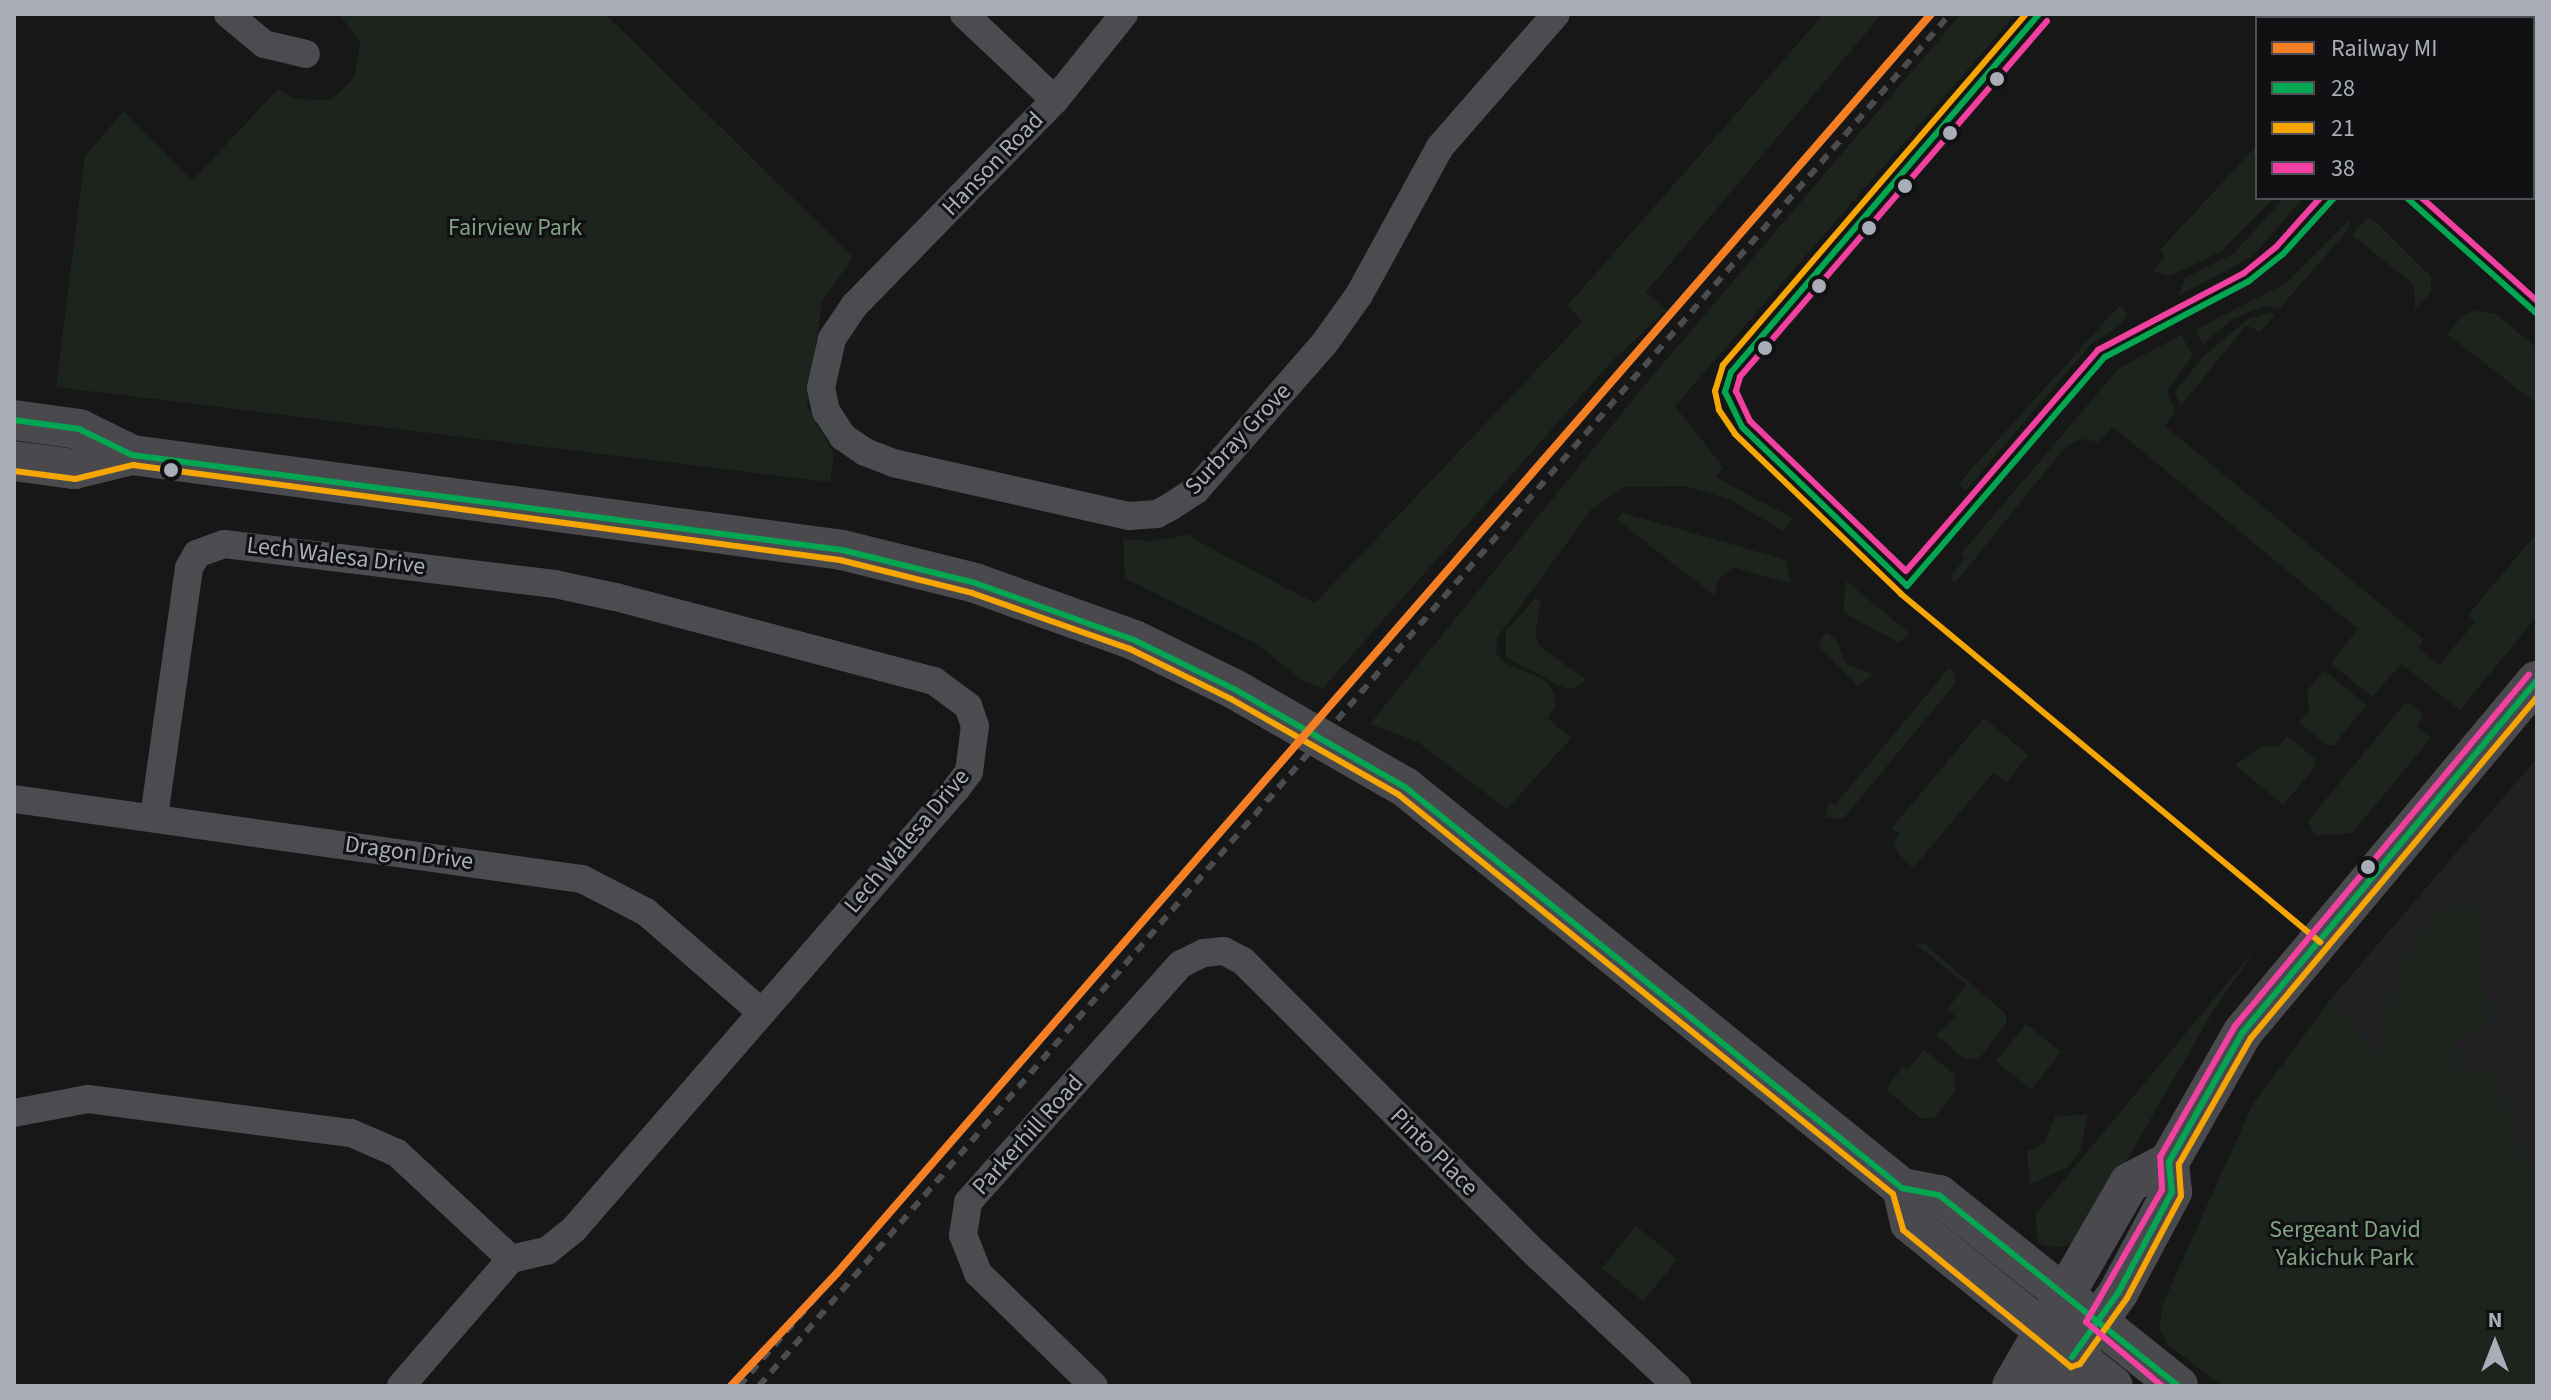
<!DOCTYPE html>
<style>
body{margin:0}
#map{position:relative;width:2551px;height:1400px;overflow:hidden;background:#171717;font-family:"Source Sans 3",sans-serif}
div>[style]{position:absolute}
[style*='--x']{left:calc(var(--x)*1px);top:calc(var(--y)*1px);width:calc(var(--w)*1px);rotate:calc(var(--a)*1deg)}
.built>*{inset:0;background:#212123}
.green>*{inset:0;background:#1d241e;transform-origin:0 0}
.street>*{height:28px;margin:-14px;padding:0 14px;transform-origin:14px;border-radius:14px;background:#4b4c50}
.secondary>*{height:40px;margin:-20px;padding:0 20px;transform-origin:20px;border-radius:20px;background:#4a4a4e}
.rail>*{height:6px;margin-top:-3px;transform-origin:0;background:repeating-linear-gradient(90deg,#4b4c4f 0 10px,transparent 0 18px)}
.bus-1>*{height:6px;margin:-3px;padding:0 3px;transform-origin:3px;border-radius:3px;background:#00a651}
.bus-2>*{height:6px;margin:-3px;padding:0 3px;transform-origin:3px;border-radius:3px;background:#f7a600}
.bus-3>*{height:6px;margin:-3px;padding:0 3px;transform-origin:3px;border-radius:3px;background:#f240a1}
.rail-1>*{height:8px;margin:-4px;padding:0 4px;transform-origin:4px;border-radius:4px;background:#f57f25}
.dots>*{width:22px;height:22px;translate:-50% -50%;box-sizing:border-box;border:4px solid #111113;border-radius:50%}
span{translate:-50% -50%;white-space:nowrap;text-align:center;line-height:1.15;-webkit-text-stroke:6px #111113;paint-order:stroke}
.street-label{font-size:24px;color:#a8adb8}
.park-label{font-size:24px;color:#7fa381}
.frame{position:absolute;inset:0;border:16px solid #a8adb8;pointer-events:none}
.legend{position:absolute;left:2255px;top:16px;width:280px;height:184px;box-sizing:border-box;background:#111113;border:2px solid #4d4f55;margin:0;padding:10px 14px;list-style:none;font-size:24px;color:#a8adb8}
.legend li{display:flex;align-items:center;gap:16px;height:40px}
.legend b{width:40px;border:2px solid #4d4f55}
.north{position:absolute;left:2455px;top:1304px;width:80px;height:80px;-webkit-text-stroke:6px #111113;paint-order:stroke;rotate:0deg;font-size:22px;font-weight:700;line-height:32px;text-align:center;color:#a8adb8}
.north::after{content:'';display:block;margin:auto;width:28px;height:36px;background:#a8adb8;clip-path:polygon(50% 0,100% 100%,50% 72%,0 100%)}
</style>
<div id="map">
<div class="built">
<div style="clip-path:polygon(2537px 758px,2537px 1235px,2463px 1165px,2331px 999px)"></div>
</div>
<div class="green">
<div style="clip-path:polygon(339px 14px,605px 14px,853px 257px,822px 301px,807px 406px,834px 455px,830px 482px,56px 387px,85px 156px,124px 111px,192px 181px,278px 89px,294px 99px,331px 100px,355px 77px,360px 42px)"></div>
<div style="clip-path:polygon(1824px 14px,1882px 14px,1646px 292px,1667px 310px,1611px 362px,1323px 688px,1303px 681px,1257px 644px,1125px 578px,1123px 539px,1153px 541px,1194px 534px,1193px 539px,1315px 603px,1582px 322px,1568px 305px)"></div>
<div style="clip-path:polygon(1961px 14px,2016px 14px,1675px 406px,1723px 467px,1715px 477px,1792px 518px,1783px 531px,1731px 500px,1686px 486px,1624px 487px,1591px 510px,1497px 638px,1496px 653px,1505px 663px,1543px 679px,1554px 692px,1556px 706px,1547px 718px,1571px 738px,1507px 809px,1418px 742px,1370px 724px,1649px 380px)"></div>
<div style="clip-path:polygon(2257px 145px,2257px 198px,2274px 198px,2220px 252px,2170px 276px,2153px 271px,2165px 256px,2160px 250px)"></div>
<div style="clip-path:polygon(2284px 198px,2303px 198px,2253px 256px,2178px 296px,2185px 278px,2233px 254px)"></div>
<div style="clip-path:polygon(2351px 218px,2347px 231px,2280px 308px,2265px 306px,2234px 318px,2203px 344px,2195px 330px,2286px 283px)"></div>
<div style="clip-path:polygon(2366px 219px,2373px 219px,2431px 277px,2431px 292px,2415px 309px,2414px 285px,2352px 235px)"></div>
<div style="clip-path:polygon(2120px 305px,2128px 315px,2118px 327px,2091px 344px,1966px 490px,1958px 484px)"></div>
<div style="clip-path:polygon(2477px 310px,2496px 314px,2537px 348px,2537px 404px,2447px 334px,2462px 316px)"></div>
<div style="clip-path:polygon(2271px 312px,2276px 314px,2260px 332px,2246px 325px,2180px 407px,2175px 391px,2204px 356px,2248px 319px)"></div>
<div style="clip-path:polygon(2181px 335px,2193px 355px,2167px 391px,2175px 412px,2165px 426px,2423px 639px,2419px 648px,2439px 665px,2475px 622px,2468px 615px,2537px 533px,2537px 616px,2460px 710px,2401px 664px,2372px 697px,2331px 663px,2358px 629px,2113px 427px,2099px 442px,2082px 439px,2066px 446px,1956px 582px,1950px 579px,1965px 557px,1961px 554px,2119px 368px)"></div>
<div style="clip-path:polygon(1623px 513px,1786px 560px,1791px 584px,1733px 567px,1718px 580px,1715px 596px,1617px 520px)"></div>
<div style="clip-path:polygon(1846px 581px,1909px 633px,1899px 643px,1843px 612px)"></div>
<div style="clip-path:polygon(1536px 598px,1541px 603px,1535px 634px,1541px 648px,1586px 679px,1580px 686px,1566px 689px,1506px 657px,1506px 630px)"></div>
<div style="clip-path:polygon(1826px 632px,1837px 641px,1846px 664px,1873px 674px,1858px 687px,1818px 645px)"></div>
<div style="clip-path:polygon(1949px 668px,1956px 674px,1954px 685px,1843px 819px,1826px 817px,1829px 802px,1835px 805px)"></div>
<div style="clip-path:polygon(2324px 670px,2366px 705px,2334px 745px,2327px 745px,2299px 722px,2309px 712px,2307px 691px)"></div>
<div style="clip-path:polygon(2406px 702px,2424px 714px,2417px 726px,2431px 738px,2352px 833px,2316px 836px,2308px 821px)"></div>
<div style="clip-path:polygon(1984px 718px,2028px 755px,2007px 782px,1993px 773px,1913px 868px,1898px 853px,1893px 843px,1900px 834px,1892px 828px)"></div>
<div style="clip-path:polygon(2287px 736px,2316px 759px,2315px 767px,2283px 805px,2235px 765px,2262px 747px,2279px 746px)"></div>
<div style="clip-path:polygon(2475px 899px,2490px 1027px,2454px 1042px,2458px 1070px,2496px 1075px,2537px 1199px,2537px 1386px,2222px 1386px,2167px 1344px,2159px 1328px,2164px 1301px,2253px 1104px,2331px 999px,2379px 1058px,2386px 1009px,2403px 975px,2403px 958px,2434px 916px)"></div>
<div style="clip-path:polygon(1916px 944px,1925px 944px,2006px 1014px,2006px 1024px,1979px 1059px,1965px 1059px,1936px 1035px,1955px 1016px,1947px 1009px,1967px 985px)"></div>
<div style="clip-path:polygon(2258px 946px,2213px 1011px,2079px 1242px,2054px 1248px,2038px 1243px,2035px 1215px)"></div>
<div style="left:2026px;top:1024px;width:45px;height:48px;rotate:39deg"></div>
<div style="clip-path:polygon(1924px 1050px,1954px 1074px,1956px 1091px,1934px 1118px,1920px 1118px,1886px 1089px,1903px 1066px,1908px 1069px)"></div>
<div style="clip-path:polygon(2088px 1114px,2080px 1151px,2068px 1167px,2030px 1184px,2027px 1151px,2044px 1143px,2055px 1117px)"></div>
<div style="left:1636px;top:1226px;width:53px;height:54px;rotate:39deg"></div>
</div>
<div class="street">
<div style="--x:228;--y:14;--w:47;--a:39.8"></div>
<div style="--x:264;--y:44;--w:43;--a:13.4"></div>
<div style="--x:964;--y:14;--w:125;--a:43.4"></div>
<div style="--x:1124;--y:14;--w:110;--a:128.7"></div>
<div style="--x:1055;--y:100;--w:288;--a:134.3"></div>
<div style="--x:854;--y:306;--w:40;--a:124"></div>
<div style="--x:832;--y:339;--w:50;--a:102.7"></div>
<div style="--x:821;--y:388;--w:24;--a:78"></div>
<div style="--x:826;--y:411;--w:31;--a:57"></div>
<div style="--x:843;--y:437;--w:27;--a:34"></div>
<div style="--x:865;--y:452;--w:30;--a:21"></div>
<div style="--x:893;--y:463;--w:242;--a:12.7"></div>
<div style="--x:1129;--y:516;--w:28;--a:-4"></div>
<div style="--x:1157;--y:514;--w:15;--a:-28"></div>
<div style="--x:1170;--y:507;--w:31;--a:-33"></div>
<div style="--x:1196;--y:490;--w:194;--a:-48.8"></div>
<div style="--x:1324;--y:344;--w:60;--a:-54.5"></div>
<div style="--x:1359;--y:295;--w:169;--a:-61.3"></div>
<div style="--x:1440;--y:147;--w:176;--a:-48.9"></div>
<div style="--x:14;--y:799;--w:574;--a:8.02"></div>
<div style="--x:582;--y:879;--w:72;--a:27.3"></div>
<div style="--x:646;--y:912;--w:152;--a:41"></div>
<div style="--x:14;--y:1113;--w:75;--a:-10.7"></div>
<div style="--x:88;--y:1099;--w:265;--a:7.4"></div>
<div style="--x:351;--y:1133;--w:50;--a:23.5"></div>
<div style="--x:397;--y:1153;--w:156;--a:42.9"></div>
<div style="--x:511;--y:1259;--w:37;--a:-13"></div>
<div style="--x:547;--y:1251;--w:36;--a:-39"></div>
<div style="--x:575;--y:1228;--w:581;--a:-49.05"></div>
<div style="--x:956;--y:789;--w:21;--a:-53"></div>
<div style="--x:969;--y:772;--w:46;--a:-82.6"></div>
<div style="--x:975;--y:726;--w:21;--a:-109"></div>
<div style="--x:968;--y:706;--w:42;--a:-143.7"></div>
<div style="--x:934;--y:681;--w:330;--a:-165.2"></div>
<div style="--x:615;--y:597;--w:61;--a:-167.8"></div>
<div style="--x:555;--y:584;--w:333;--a:-173.1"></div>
<div style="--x:224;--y:544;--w:29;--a:160"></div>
<div style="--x:197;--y:554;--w:16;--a:120"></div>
<div style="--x:189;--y:568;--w:252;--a:98"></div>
<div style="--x:401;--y:1386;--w:168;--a:-49.1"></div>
<div style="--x:1094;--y:1386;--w:162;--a:-135.8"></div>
<div style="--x:978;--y:1273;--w:41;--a:-111.5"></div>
<div style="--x:963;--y:1235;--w:33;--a:-81"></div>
<div style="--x:968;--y:1202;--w:319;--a:-48.2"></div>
<div style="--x:1181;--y:964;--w:25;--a:-26"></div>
<div style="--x:1204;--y:953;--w:20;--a:-6"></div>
<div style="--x:1224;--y:951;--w:21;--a:28"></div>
<div style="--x:1243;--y:961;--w:413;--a:45"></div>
<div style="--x:1535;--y:1253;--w:195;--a:43.1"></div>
</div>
<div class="secondary">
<div style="--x:14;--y:420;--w:66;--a:7.9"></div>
<div style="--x:79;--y:429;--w:59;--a:26.1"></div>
<div style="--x:132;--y:455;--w:716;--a:7.62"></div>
<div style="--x:842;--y:550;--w:137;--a:13.9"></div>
<div style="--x:975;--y:583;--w:169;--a:19.7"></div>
<div style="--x:1134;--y:640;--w:114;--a:26.1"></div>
<div style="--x:1236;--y:690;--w:195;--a:29.9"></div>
<div style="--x:1405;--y:787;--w:639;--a:38.9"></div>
<div style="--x:1902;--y:1188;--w:38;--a:11"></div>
<div style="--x:1939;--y:1195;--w:306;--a:38.6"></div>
<div style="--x:14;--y:461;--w:61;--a:7.6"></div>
<div style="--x:74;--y:469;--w:60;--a:-13.6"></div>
<div style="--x:1902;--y:1188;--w:36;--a:77"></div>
<div style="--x:1910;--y:1223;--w:260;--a:38.8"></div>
<div style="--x:2012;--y:1386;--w:234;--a:-60"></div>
<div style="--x:2129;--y:1183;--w:45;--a:-27.7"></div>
<div style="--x:2051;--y:1386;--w:115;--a:-54.2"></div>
<div style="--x:2118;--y:1293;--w:115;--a:-61.9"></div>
<div style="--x:2172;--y:1192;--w:30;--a:-96"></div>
<div style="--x:2169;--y:1162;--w:150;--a:-60.4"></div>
<div style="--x:2243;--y:1032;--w:458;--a:-50.1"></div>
</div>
<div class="rail">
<div style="--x:739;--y:1386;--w:150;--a:-49.1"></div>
<div style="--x:759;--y:1386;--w:1817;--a:-49.04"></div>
</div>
<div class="bus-1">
<div style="--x:2039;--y:14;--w:472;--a:130.7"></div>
<div style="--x:1731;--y:372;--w:21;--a:107"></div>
<div style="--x:1725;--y:392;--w:39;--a:64"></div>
<div style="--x:1742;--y:427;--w:229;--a:43.9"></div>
<div style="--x:1907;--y:586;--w:303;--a:-49.2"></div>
<div style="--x:2105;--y:357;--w:163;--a:-27.8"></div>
<div style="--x:2249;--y:281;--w:43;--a:-38.5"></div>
<div style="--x:2283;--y:254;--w:76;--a:-47.7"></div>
<div style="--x:2407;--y:198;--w:174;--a:41.7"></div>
<div style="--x:14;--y:420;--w:66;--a:7.9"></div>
<div style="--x:79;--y:429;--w:59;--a:26.1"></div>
<div style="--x:132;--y:455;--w:716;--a:7.62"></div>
<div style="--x:842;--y:550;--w:137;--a:13.9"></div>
<div style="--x:975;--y:583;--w:169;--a:19.7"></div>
<div style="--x:1134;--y:640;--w:114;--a:26.1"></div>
<div style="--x:1236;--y:690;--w:195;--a:29.9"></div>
<div style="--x:1405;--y:787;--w:639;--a:38.9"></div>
<div style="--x:1902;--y:1188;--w:38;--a:11"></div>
<div style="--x:1939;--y:1195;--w:306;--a:38.6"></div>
<div style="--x:2072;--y:1357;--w:79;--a:-54.3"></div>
<div style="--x:2118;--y:1293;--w:115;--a:-61.9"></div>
<div style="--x:2172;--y:1192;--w:30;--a:-96"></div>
<div style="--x:2169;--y:1162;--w:150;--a:-60.4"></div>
<div style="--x:2243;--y:1032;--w:458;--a:-50.1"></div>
</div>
<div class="bus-2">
<div style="--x:2026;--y:14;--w:464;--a:130.8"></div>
<div style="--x:1723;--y:365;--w:27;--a:107"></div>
<div style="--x:1715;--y:391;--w:19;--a:78"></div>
<div style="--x:1719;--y:410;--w:29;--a:56"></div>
<div style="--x:1735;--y:434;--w:231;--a:43.9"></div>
<div style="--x:1901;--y:594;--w:545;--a:39.71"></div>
<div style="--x:14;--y:471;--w:62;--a:7.5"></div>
<div style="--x:75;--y:479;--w:60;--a:-13.6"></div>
<div style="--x:133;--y:465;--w:713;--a:7.65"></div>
<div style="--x:840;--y:560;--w:136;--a:14"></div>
<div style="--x:972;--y:593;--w:168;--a:19.5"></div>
<div style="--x:1130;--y:649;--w:113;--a:26.3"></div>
<div style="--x:1231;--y:699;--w:193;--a:29.7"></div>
<div style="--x:1399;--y:795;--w:635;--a:38.93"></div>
<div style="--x:1893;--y:1194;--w:37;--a:74"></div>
<div style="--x:1903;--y:1230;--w:217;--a:39.2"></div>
<div style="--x:2071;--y:1367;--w:9;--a:-18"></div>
<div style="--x:2080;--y:1364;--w:81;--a:-54.5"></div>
<div style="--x:2127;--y:1298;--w:115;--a:-62.1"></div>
<div style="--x:2181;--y:1196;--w:32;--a:-94"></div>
<div style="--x:2179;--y:1164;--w:145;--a:-60.3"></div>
<div style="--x:2251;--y:1038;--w:445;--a:-50"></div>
</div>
<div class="bus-3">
<div style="--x:2047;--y:21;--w:470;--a:130.8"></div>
<div style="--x:1740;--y:377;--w:15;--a:106"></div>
<div style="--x:1736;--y:391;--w:33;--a:65"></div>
<div style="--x:1750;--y:421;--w:216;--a:43.9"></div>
<div style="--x:1906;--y:571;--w:293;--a:-49"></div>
<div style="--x:2098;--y:350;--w:165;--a:-27.8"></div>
<div style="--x:2244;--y:273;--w:41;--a:-39.1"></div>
<div style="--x:2276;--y:247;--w:66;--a:-48.1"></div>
<div style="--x:2422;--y:198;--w:154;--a:41.8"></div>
<div style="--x:2162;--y:1386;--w:99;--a:-139.9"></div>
<div style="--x:2086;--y:1322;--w:152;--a:-60.1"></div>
<div style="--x:2162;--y:1190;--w:33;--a:-93"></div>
<div style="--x:2160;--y:1157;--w:151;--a:-60.2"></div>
<div style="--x:2235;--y:1026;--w:458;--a:-50.1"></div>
</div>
<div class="rail-1">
<div style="--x:731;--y:1386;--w:155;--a:-46.8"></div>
<div style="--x:837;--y:1273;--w:1668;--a:-49.01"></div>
</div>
<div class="dots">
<div style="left:1997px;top:79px;background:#a8adb8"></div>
<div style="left:1950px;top:133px;background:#a8adb8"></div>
<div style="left:1905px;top:186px;background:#a8adb8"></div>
<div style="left:1869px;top:228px;background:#a8adb8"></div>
<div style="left:1819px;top:286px;background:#a8adb8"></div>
<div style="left:1765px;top:348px;background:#a8adb8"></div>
<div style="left:171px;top:470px;background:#a8adb8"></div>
<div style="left:2368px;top:867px;background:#a8adb8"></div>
</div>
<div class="street-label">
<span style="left:993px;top:164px;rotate:-46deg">Hanson Road</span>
<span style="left:1238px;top:439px;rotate:-47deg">Surbray Grove</span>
<span style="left:336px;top:556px;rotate:7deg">Lech Walesa Drive</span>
<span style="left:907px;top:841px;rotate:-50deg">Lech Walesa Drive</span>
<span style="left:409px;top:853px;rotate:8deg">Dragon Drive</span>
<span style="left:1028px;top:1135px;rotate:-48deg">Parkerhill Road</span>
<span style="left:1434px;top:1152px;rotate:45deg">Pinto Place</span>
</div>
<div class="park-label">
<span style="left:515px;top:228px">Fairview Park</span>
<span style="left:2345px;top:1244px">Sergeant David<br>Yakichuk Park</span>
</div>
<div class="frame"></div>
<ul class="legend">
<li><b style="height:10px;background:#f57f25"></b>Railway MI</li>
<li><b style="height:10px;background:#00a651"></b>28</li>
<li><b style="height:10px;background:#f7a600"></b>21</li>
<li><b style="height:10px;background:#f240a1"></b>38</li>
</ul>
<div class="north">N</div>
</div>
